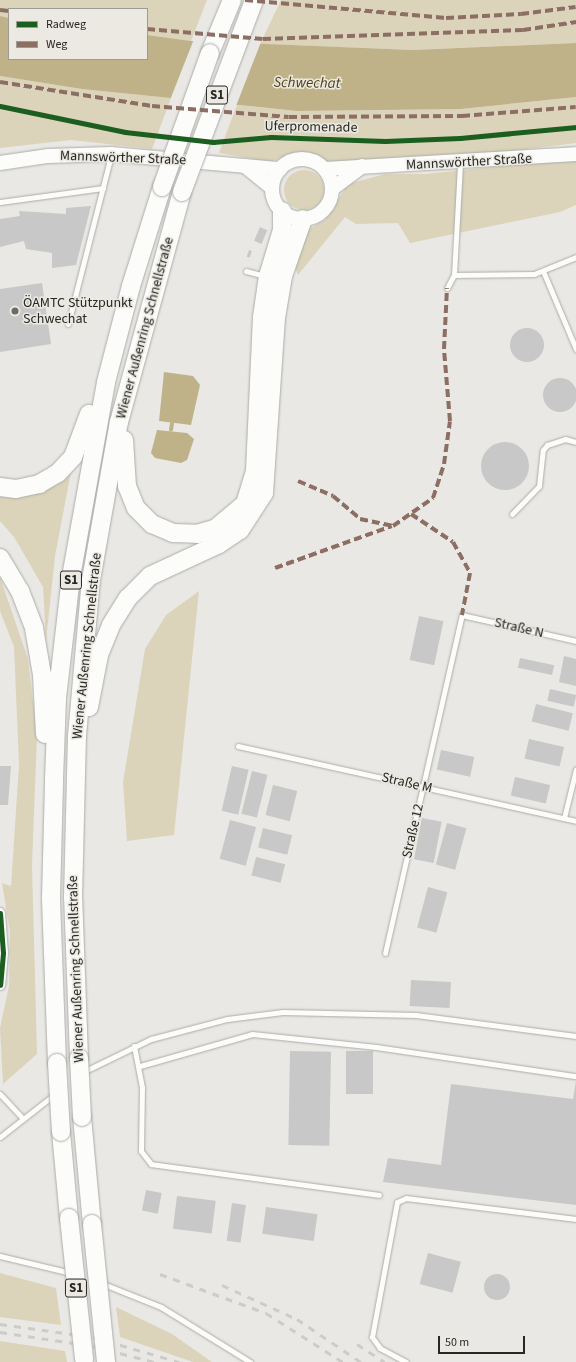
<!DOCTYPE html>
<meta charset="utf-8">
<style>
body{margin:0}
#map{position:relative;width:576px;height:1362px;overflow:hidden;background:#e9e8e4;font-family:"Source Sans 3",sans-serif}
div>[style]{position:absolute}
[style*='--x']{left:calc(var(--x)*1px);top:calc(var(--y)*1px);width:calc(var(--w)*1px);rotate:calc(var(--a)*1deg)}
.green>*{inset:0;background:#dbd4bb}
.round{border-radius:50%}
.water>*{inset:0;background:#bfb288}
.pier>*{inset:0;background:#e9e8e4}
.stream>*{height:3.5px;margin:-1.75px;padding:0 1.75px;transform-origin:1.75px;border-radius:1.75px;background:#bfb288}
.building>*{inset:0;background:#c7c8c7;transform-origin:0 0}
.roads{filter:drop-shadow(0 0 1px #ababa8) drop-shadow(0 0 1px #ababa8)}
.lane>*{height:5px;margin:-2.5px;padding:0 2.5px;transform-origin:2.5px;border-radius:2.5px;background:#fcfcfb}
.street>*{height:10px;margin:-5px;padding:0 5px;transform-origin:5px;border-radius:5px;background:#fcfcfb}
.secondary>*{height:14px;margin:-7px;padding:0 7px;transform-origin:7px;border-radius:7px;background:#fcfcfb}
.secondary>.ring{margin:-7px;padding:0;box-sizing:content-box;background:none;border:14px solid #fcfcfb;border-radius:50%}
.highway>*{height:18px;margin:-9px;padding:0 9px;transform-origin:9px;border-radius:9px;background:#fcfcfb}
.rail>*{height:3px;margin-top:-1.5px;transform-origin:0;background:repeating-linear-gradient(90deg,#cccccb 0 7px,transparent 0 14px)}
.bridges{filter:drop-shadow(0 0 1px #ababa8) drop-shadow(0 0 1px #ababa8)}
.highway-bridge>*{height:18px;margin:-9px;padding:0 9px;transform-origin:9px;border-radius:9px;background:#fcfcfb}
.quiet>*{height:4px;margin-top:-2px;transform-origin:0;background:repeating-linear-gradient(90deg,#8d6e63 0 8px,transparent 0 12px)}
.cycleway>*{height:5px;margin:-2.5px;padding:0 2.5px;transform-origin:2.5px;border-radius:2.5px;background:#1b5e20}
.dots>*{width:11px;height:11px;translate:-50% -50%;box-sizing:border-box;border:2px solid #ebe9e2;border-radius:50%}
span{translate:-50% -50%;white-space:nowrap;text-align:center;line-height:1.15;-webkit-text-stroke:3px #ebe9e2;paint-order:stroke}
.shield-label span{padding:1px 3px;background:#ebe9e2;border:1px solid;border-radius:3px;-webkit-text-stroke-width:0}
.shield-label{font-size:13px;color:#272724;font-weight:700}
.street-label{font-size:14px;color:#272724}
.poi-label{font-size:14px;color:#272724}
.left{translate:0 -50%;text-align:left}
.water-label{font-size:15px;color:#4e4011;font-style:italic}
.legend{position:absolute;left:8px;top:8px;width:140px;height:52px;box-sizing:border-box;background:#ebe9e2;border:1px solid #9d9b96;margin:0;padding:5px 7px;list-style:none;font-size:12px;color:#272724}
.legend li{display:flex;align-items:center;gap:8px;height:20px}
.legend b{width:20px;border:1px solid #9d9b96}
.scale{position:absolute;left:438px;top:1336px;width:87px;height:18px;box-sizing:border-box;border:2px solid #272724;border-top:0;padding-left:5px;font-size:12px;line-height:14px;white-space:nowrap;color:#272724;-webkit-text-stroke:3px #ebe9e2;paint-order:stroke}
</style>
<div id="map">
<div class="green">
<div style="clip-path:polygon(0 0,207px 0,191px 41px,147px 35px,147px 9px,9px 9px,9px 18px,0 16px)"></div>
<div style="clip-path:polygon(281px 0,576px 0,576px 43px,413px 50px,260px 44px)"></div>
<div style="clip-path:polygon(0 76px,82px 89px,171px 98px,152px 149px,71px 140px,0 148px)"></div>
<div style="clip-path:polygon(576px 97px,576px 143px,497px 153px,351px 160px,330px 165px,311px 153px,295px 153px,270px 162px,219px 153px,237px 105px,297px 111px,461px 109px)"></div>
<div style="clip-path:polygon(576px 158px,576px 205px,560px 212px,410px 243px,398px 223px,356px 224px,345px 217px,298px 275px,293px 262px,305px 231px,325px 220px,348px 184px,385px 174px,426px 174px)"></div>
<div class="round" style="left:284px;top:170px;width:40px;height:40px"></div>
<div style="clip-path:polygon(71px 472px,55px 556px,46px 641px,43px 587px,14px 537px,0 521px,0 495px)"></div>
<div style="clip-path:polygon(0 577px,28px 659px,37px 736px,32px 865px,37px 1054px,3px 1084px,0 1028px,9px 986px,10px 932px,2px 883px,11px 886px,19px 765px,14px 647px,0 611px)"></div>
<div style="clip-path:polygon(199px 591px,174px 835px,127px 841px,123px 782px,145px 649px,166px 615px)"></div>
<div style="clip-path:polygon(0 1273px,56px 1288px,61px 1325px,0 1317px)"></div>
<div style="clip-path:polygon(116px 1307px,172px 1334px,212px 1362px,193px 1362px,120px 1337px)"></div>
<div style="clip-path:polygon(0 1341px,65px 1351px,67px 1362px,0 1362px)"></div>
</div>
<div class="water">
<div style="clip-path:polygon(0 16px,9px 18px,9px 59px,147px 59px,147px 35px,191px 41px,413px 50px,576px 43px,576px 97px,461px 109px,297px 111px,82px 89px,0 76px)"></div>
<div style="clip-path:polygon(164px 372px,193px 376px,200px 385px,191px 425px,159px 421px)"></div>
<div style="clip-path:polygon(157px 430px,187px 433px,194px 439px,187px 460px,181px 463px,155px 458px,151px 453px)"></div>
</div>
<div class="pier">
<div style="clip-path:polygon(194px 39px,261px 42px,236px 106px,170px 100px)"></div>
</div>
<div class="stream">
<div style="--x:171;--y:430;--w:6;--a:-81"></div>
</div>
<div class="building">
<div style="clip-path:polygon(91px 206px,76px 265px,52px 268px,52px 253px,26px 249px,24px 241px,0 247px,0 219px,20px 216px,19px 211px,66px 214px,66px 208px)"></div>
<div style="left:260px;top:227px;width:8px;height:15px;rotate:23deg"></div>
<div style="left:249px;top:250px;width:3px;height:7px;rotate:18deg"></div>
<div style="clip-path:polygon(42px 283px,51px 344px,0 352px,0 289px)"></div>
<div class="round" style="left:510px;top:328px;width:34px;height:34px"></div>
<div class="round" style="left:543px;top:378px;width:34px;height:34px"></div>
<div class="round" style="left:481px;top:442px;width:48px;height:48px"></div>
<div style="left:419px;top:616px;width:25px;height:45px;rotate:12deg"></div>
<div style="clip-path:polygon(564px 656px,576px 659px,576px 686px,559px 682px)"></div>
<div style="left:520px;top:658px;width:35px;height:10px;rotate:12deg"></div>
<div style="left:550px;top:689px;width:27px;height:12px;rotate:13deg"></div>
<div style="left:536px;top:704px;width:38px;height:18px;rotate:14deg"></div>
<div style="left:529px;top:739px;width:36px;height:20px;rotate:13deg"></div>
<div style="left:441px;top:750px;width:34px;height:20px;rotate:12deg"></div>
<div style="clip-path:polygon(0 766px,11px 766px,8px 805px,0 805px)"></div>
<div style="left:232px;top:766px;width:17px;height:46px;rotate:13deg"></div>
<div style="left:252px;top:771px;width:16px;height:44px;rotate:14deg"></div>
<div style="left:515px;top:777px;width:36px;height:19px;rotate:13deg"></div>
<div style="left:273px;top:785px;width:25px;height:31px;rotate:14deg"></div>
<div style="left:422px;top:818px;width:20px;height:42px;rotate:11deg"></div>
<div style="left:230px;top:820px;width:27px;height:40px;rotate:15deg"></div>
<div style="left:447px;top:823px;width:20px;height:43px;rotate:15deg"></div>
<div style="left:263px;top:828px;width:30px;height:20px;rotate:14deg"></div>
<div style="left:256px;top:857px;width:30px;height:19px;rotate:14deg"></div>
<div style="left:428px;top:887px;width:20px;height:42px;rotate:15deg"></div>
<div style="left:411px;top:980px;width:40px;height:26px;rotate:3deg"></div>
<div style="left:290px;top:1051px;width:41px;height:94px;rotate:1deg"></div>
<div style="left:346px;top:1051px;width:27px;height:43px"></div>
<div style="clip-path:polygon(576px 1081px,576px 1205px,383px 1182px,388px 1158px,441px 1165px,451px 1084px,573px 1099px)"></div>
<div style="left:146px;top:1190px;width:16px;height:21px;rotate:11deg"></div>
<div style="left:177px;top:1196px;width:39px;height:33px;rotate:7deg"></div>
<div style="left:232px;top:1203px;width:14px;height:38px;rotate:8deg"></div>
<div style="left:266px;top:1207px;width:52px;height:27px;rotate:8deg"></div>
<div style="left:428px;top:1253px;width:34px;height:32px;rotate:15deg"></div>
<div class="round" style="left:484px;top:1274px;width:26px;height:26px"></div>
</div>
<div class="roads">
<div class="lane">
<div style="--x:0;--y:202;--w:104;--a:-7.7"></div>
<div style="--x:246;--y:271;--w:20;--a:15"></div>
<div style="--x:543;--y:271;--w:85;--a:67.1"></div>
<div style="--x:454;--y:275;--w:111;--a:-86.9"></div>
<div style="--x:447;--y:288;--w:15;--a:-62"></div>
<div style="--x:454;--y:275;--w:80;--a:-0.7"></div>
<div style="--x:534;--y:274;--w:45;--a:-22"></div>
<div style="--x:68;--y:324;--w:174;--a:-75.7"></div>
<div style="--x:512;--y:514;--w:39;--a:-46"></div>
<div style="--x:539;--y:486;--w:36;--a:-84"></div>
<div style="--x:543;--y:450;--w:6;--a:-51"></div>
<div style="--x:547;--y:445;--w:19;--a:-18"></div>
<div style="--x:565;--y:439;--w:11;--a:15"></div>
<div style="--x:238;--y:746;--w:346;--a:12.5"></div>
<div style="--x:564;--y:818;--w:50;--a:-76.2"></div>
<div style="--x:385;--y:953;--w:347;--a:-77.2"></div>
<div style="--x:462;--y:615;--w:117;--a:12.8"></div>
<div style="--x:134;--y:1046;--w:42;--a:79"></div>
<div style="--x:142;--y:1087;--w:64;--a:90.9"></div>
<div style="--x:141;--y:1151;--w:16;--a:52"></div>
<div style="--x:151;--y:1164;--w:230;--a:7.7"></div>
<div style="--x:140;--y:1066;--w:116;--a:-15.9"></div>
<div style="--x:252;--y:1034;--w:125;--a:6"></div>
<div style="--x:376;--y:1047;--w:202;--a:8.3"></div>
<div style="--x:83;--y:1072;--w:76;--a:-25.9"></div>
<div style="--x:151;--y:1039;--w:79;--a:-14.7"></div>
<div style="--x:227;--y:1019;--w:56;--a:-7.1"></div>
<div style="--x:283;--y:1012;--w:133;--a:1.3"></div>
<div style="--x:416;--y:1015;--w:161;--a:7.5"></div>
<div style="--x:0;--y:1094;--w:34;--a:47"></div>
<div style="--x:0;--y:1137;--w:70;--a:-38"></div>
<div style="--x:0;--y:1256;--w:73;--a:13.5"></div>
<div style="--x:101;--y:1283;--w:65;--a:21.8"></div>
<div style="--x:161;--y:1307;--w:105;--a:31.7"></div>
<div style="--x:406;--y:1362;--w:30;--a:-152"></div>
<div style="--x:380;--y:1348;--w:14;--a:-126"></div>
<div style="--x:372;--y:1337;--w:137;--a:-79.5"></div>
<div style="--x:397;--y:1202;--w:10;--a:-24"></div>
<div style="--x:406;--y:1198;--w:171;--a:7"></div>
</div>
<div class="street">
<div style="--x:0;--y:913;--w:40;--a:85.7"></div>
<div style="--x:3;--y:953;--w:32;--a:95"></div>
</div>
<div class="secondary">
<div class="ring" style="left:272px;top:159px;width:46px;height:46px"></div>
<div style="--x:0;--y:163;--w:49;--a:-8.3"></div>
<div style="--x:48;--y:156;--w:63;--a:-1.8"></div>
<div style="--x:111;--y:154;--w:170;--a:5.1"></div>
<div style="--x:245;--y:166;--w:35;--a:39"></div>
<div style="--x:325;--y:169;--w:251;--a:-3.4"></div>
<div style="--x:332;--y:189;--w:38;--a:-37"></div>
</div>
<div class="highway">
<div style="--x:210;--y:53;--w:57;--a:-67.5"></div>
<div style="--x:124;--y:440;--w:46;--a:86.3"></div>
<div style="--x:127;--y:486;--w:24;--a:68"></div>
<div style="--x:136;--y:508;--w:23;--a:45"></div>
<div style="--x:152;--y:524;--w:23;--a:23"></div>
<div style="--x:173;--y:533;--w:24;--a:2"></div>
<div style="--x:197;--y:534;--w:19;--a:-16"></div>
<div style="--x:215;--y:529;--w:39;--a:-40"></div>
<div style="--x:245;--y:504;--w:34;--a:-73"></div>
<div style="--x:255;--y:471;--w:154;--a:-87.4"></div>
<div style="--x:262;--y:317;--w:41;--a:-81.7"></div>
<div style="--x:268;--y:276;--w:48;--a:-73.1"></div>
<div style="--x:282;--y:230;--w:19;--a:-90"></div>
<div style="--x:0;--y:487;--w:16;--a:7"></div>
<div style="--x:16;--y:489;--w:24;--a:-12"></div>
<div style="--x:39;--y:484;--w:22;--a:-30"></div>
<div style="--x:58;--y:473;--w:22;--a:-47"></div>
<div style="--x:73;--y:457;--w:46;--a:-69.6"></div>
<div style="--x:0;--y:558;--w:39;--a:59"></div>
<div style="--x:20;--y:591;--w:40;--a:69"></div>
<div style="--x:34;--y:628;--w:48;--a:80.3"></div>
<div style="--x:42;--y:675;--w:59;--a:87.1"></div>
<div style="--x:89;--y:707;--w:53;--a:-79.1"></div>
<div style="--x:99;--y:655;--w:32;--a:-68"></div>
<div style="--x:111;--y:625;--w:32;--a:-58"></div>
<div style="--x:128;--y:598;--w:31;--a:-45"></div>
<div style="--x:150;--y:576;--w:76;--a:-24.9"></div>
<div style="--x:219;--y:544;--w:25;--a:-34"></div>
<div style="--x:240;--y:530;--w:44;--a:-57"></div>
<div style="--x:264;--y:493;--w:175;--a:-86.1"></div>
<div style="--x:276;--y:318;--w:43;--a:-80.5"></div>
<div style="--x:283;--y:276;--w:60;--a:-70.7"></div>
<div style="--x:79;--y:1058;--w:160;--a:-92.1"></div>
<div style="--x:73;--y:898;--w:162;--a:-88.6"></div>
<div style="--x:77;--y:736;--w:157;--a:-84.9"></div>
<div style="--x:91;--y:580;--w:160;--a:-80"></div>
<div style="--x:119;--y:422;--w:238;--a:-74.7"></div>
<div style="--x:57;--y:1063;--w:165;--a:-92.1"></div>
<div style="--x:51;--y:898;--w:118;--a:-88.5"></div>
<div style="--x:54;--y:780;--w:82;--a:-87.9"></div>
<div style="--x:57;--y:698;--w:122;--a:-83.4"></div>
<div style="--x:71;--y:577;--w:198;--a:-79.8"></div>
<div style="--x:106;--y:382;--w:99;--a:-75.4"></div>
<div style="--x:131;--y:286;--w:104;--a:-72.6"></div>
<div style="--x:82;--y:1117;--w:107;--a:84.7"></div>
<div style="--x:61;--y:1132;--w:86;--a:84.7"></div>
</div>
</div>
<div class="rail">
<div style="--x:160;--y:1274;--w:113;--a:20.2"></div>
<div style="--x:266;--y:1313;--w:91;--a:32.5"></div>
<div style="--x:222;--y:1285;--w:82;--a:24.4"></div>
<div style="--x:297;--y:1319;--w:77;--a:33.9"></div>
<div style="--x:0;--y:1324;--w:94;--a:8"></div>
<div style="--x:93;--y:1337;--w:90;--a:16.2"></div>
<div style="--x:0;--y:1332;--w:94;--a:8.6"></div>
<div style="--x:93;--y:1346;--w:63;--a:14.7"></div>
<div style="--x:357;--y:1344;--w:33;--a:33"></div>
</div>
<div class="bridges">
<div class="highway-bridge">
<div style="--x:162;--y:187;--w:142;--a:-70.3"></div>
<div style="--x:182;--y:192;--w:205;--a:-69.4"></div>
<div style="--x:79;--y:1058;--w:59;--a:87.1"></div>
<div style="--x:57;--y:1063;--w:69;--a:86.7"></div>
<div style="--x:69;--y:1218;--w:142;--a:83.9"></div>
<div style="--x:92;--y:1224;--w:139;--a:84.2"></div>
</div>
</div>
<div class="quiet">
<div style="--x:245;--y:0;--w:202;--a:5.1"></div>
<div style="--x:446;--y:18;--w:75;--a:-3.1"></div>
<div style="--x:521;--y:14;--w:55;--a:-7.3"></div>
<div style="--x:0;--y:10;--w:9;--a:6"></div>
<div style="--x:147;--y:29;--w:116;--a:4.9"></div>
<div style="--x:263;--y:39;--w:260;--a:-2"></div>
<div style="--x:523;--y:30;--w:54;--a:-8.6"></div>
<div style="--x:0;--y:82;--w:154;--a:9"></div>
<div style="--x:152;--y:106;--w:137;--a:4.6"></div>
<div style="--x:289;--y:117;--w:173;--a:-0.3"></div>
<div style="--x:462;--y:116;--w:114;--a:-4.5"></div>
<div style="--x:298;--y:481;--w:38;--a:23"></div>
<div style="--x:333;--y:496;--w:35;--a:40"></div>
<div style="--x:360;--y:519;--w:34;--a:12"></div>
<div style="--x:393;--y:526;--w:49;--a:-35"></div>
<div style="--x:433;--y:498;--w:36;--a:-72"></div>
<div style="--x:444;--y:464;--w:43;--a:-82.1"></div>
<div style="--x:450;--y:421;--w:72;--a:-94.8"></div>
<div style="--x:444;--y:349;--w:61;--a:-87.2"></div>
<div style="--x:411;--y:514;--w:50;--a:33.7"></div>
<div style="--x:453;--y:542;--w:35;--a:61"></div>
<div style="--x:470;--y:573;--w:43;--a:100.8"></div>
<div style="--x:275;--y:568;--w:124;--a:-19.7"></div>
</div>
<div class="cycleway">
<div style="--x:0;--y:106;--w:128;--a:11.7"></div>
<div style="--x:125;--y:132;--w:89;--a:6.5"></div>
<div style="--x:213;--y:142;--w:58;--a:-4.9"></div>
<div style="--x:271;--y:137;--w:114;--a:2"></div>
<div style="--x:385;--y:141;--w:75;--a:-2.3"></div>
<div style="--x:460;--y:138;--w:117;--a:-5.4"></div>
<div style="--x:0;--y:913;--w:40;--a:85.7"></div>
<div style="--x:3;--y:953;--w:32;--a:95"></div>
</div>
<div class="dots">
<div style="left:15px;top:311px;background:#6b6b67"></div>
</div>
<div class="shield-label">
<span style="left:217px;top:95px">S1</span>
<span style="left:71px;top:580px">S1</span>
<span style="left:76px;top:1288px">S1</span>
</div>
<div class="street-label">
<span style="left:311px;top:127px;rotate:1deg">Uferpromenade</span>
<span style="left:123px;top:158px;rotate:2deg">Mannswörther Straße</span>
<span style="left:469px;top:162px;rotate:-3deg">Mannswörther Straße</span>
<span style="left:145px;top:328px;rotate:-75deg">Wiener Außenring Schnellstraße</span>
<span style="left:519px;top:628px;rotate:13deg">Straße N</span>
<span style="left:87px;top:646px;rotate:-84deg">Wiener Außenring Schnellstraße</span>
<span style="left:407px;top:783px;rotate:13deg">Straße M</span>
<span style="left:413px;top:831px;rotate:-77deg">Straße 12</span>
<span style="left:76px;top:969px;rotate:-92deg">Wiener Außenring Schnellstraße</span>
</div>
<div class="poi-label">
<span class="left" style="left:23px;top:311px">ÖAMTC Stützpunkt<br>Schwechat</span>
</div>
<div class="water-label">
<span style="left:307px;top:83px;rotate:1deg">Schwechat</span>
</div>
<ul class="legend">
<li><b style="height:5px;background:#1b5e20"></b>Radweg</li>
<li><b style="height:5px;background:#8d6e63"></b>Weg</li>
</ul>
<div class="scale">50 m</div>
</div>
